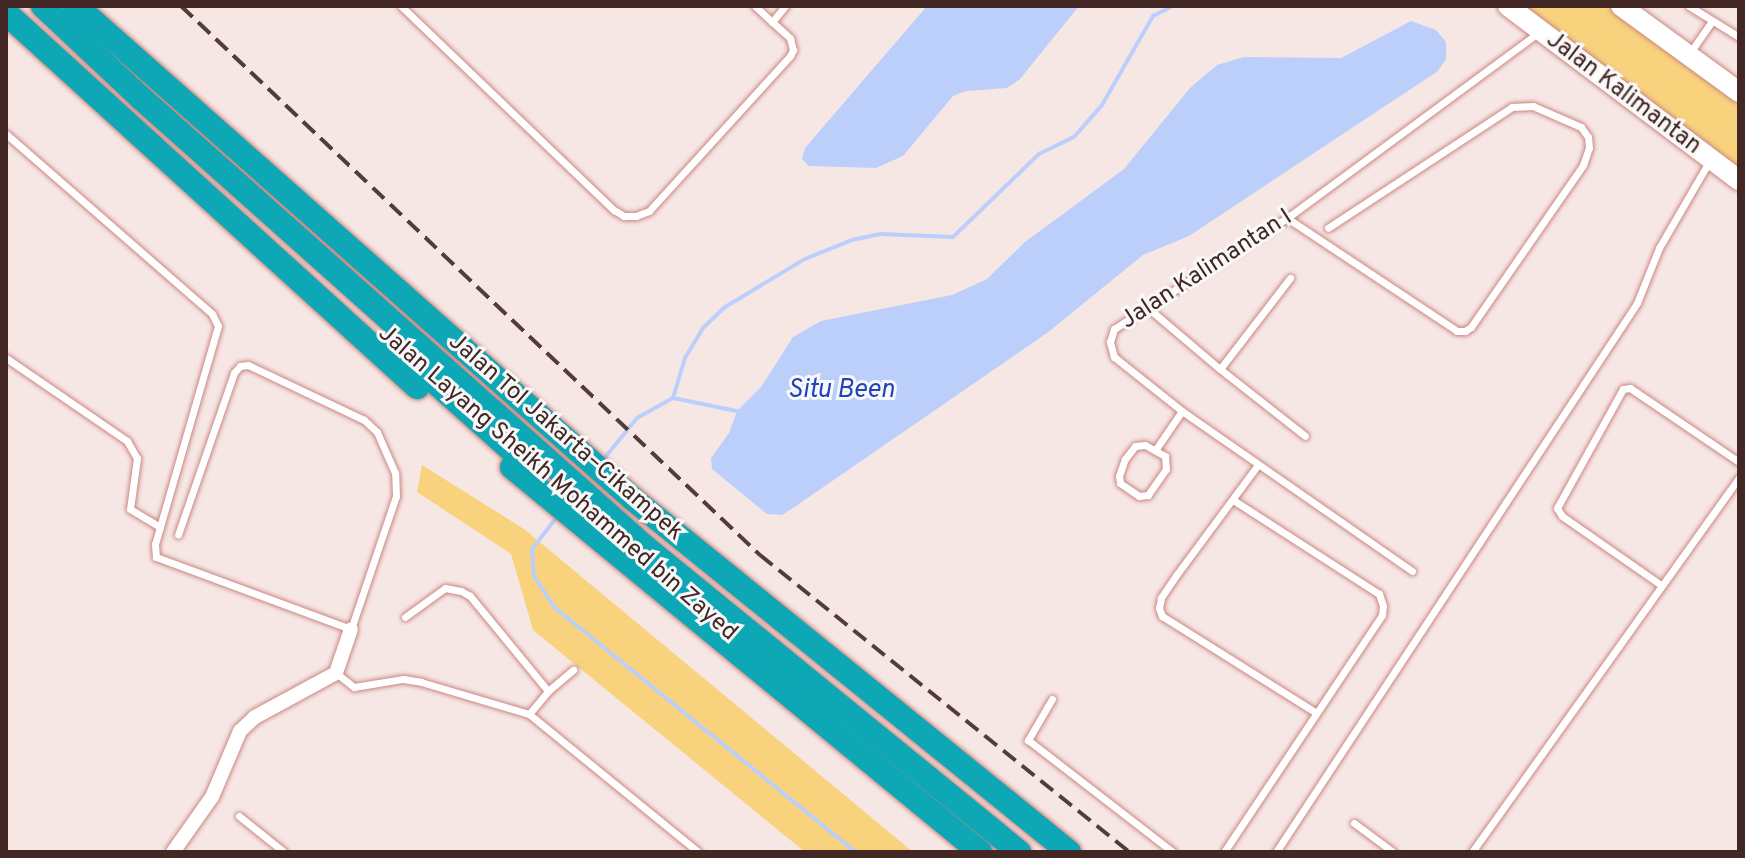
<!DOCTYPE html>
<meta charset="utf-8">
<style>
body{margin:0}
#map{position:relative;width:1745px;height:858px;overflow:hidden;background:#f6e7e5;font-family:Overpass,sans-serif}
div>[style]{position:absolute}
[style*='--x']{left:calc(var(--x)*1px);top:calc(var(--y)*1px);width:calc(var(--w)*1px);rotate:calc(var(--a)*1deg)}
.green>*{inset:0;background:#f9d27d}
.water>*{inset:0;background:#bccffb}
.stream>*{height:4px;margin:-2px;padding:0 2px;transform-origin:2px;border-radius:2px;background:#bccffb}
.roads{filter:drop-shadow(0 0 2px #cb8780) drop-shadow(0 0 2px #cb8780)}
.lane>*{height:7px;margin:-3.5px;padding:0 3.5px;transform-origin:3.5px;border-radius:3.5px;background:#fff}
.street>*{height:14px;margin:-7px;padding:0 7px;transform-origin:7px;border-radius:7px;background:#fff}
.secondary>*{height:20px;margin:-10px;padding:0 10px;transform-origin:10px;border-radius:10px;background:#fff}
.highway>*{height:24px;margin:-12px;padding:0 12px;transform-origin:12px;border-radius:12px;background:#0da7b6}
.rail>*{height:4px;margin-top:-2px;transform-origin:0;background:repeating-linear-gradient(90deg,#543b38 0 16px,transparent 0 24px)}
span{translate:-50% -50%;white-space:nowrap;text-align:center;line-height:1.15;-webkit-text-stroke:6px #f8f8f8;paint-order:stroke}
.street-label{font-size:24px;color:#422724}
.water-label{font-size:26px;color:#2042ba;font-style:italic}
.frame{position:absolute;inset:0;border:8px solid #422724;pointer-events:none}
</style>
<div id="map">
<div class="green">
<div style="clip-path:polygon(1508px 6px,1621px 6px,1739px 92px,1739px 173px)"></div>
<div style="clip-path:polygon(422px 465px,524px 529px,913px 852px,805px 852px,533px 630px,511px 554px,417px 492px)"></div>
</div>
<div class="water">
<div style="clip-path:polygon(927px 6px,1079px 6px,1020px 79px,1007px 88px,966px 91px,953px 96px,903px 156px,876px 168px,809px 166px,802px 159px,805px 148px)"></div>
<div style="clip-path:polygon(1411px 21px,1436px 30px,1446px 42px,1446px 59px,1438px 71px,1189px 236px,1143px 255px,1047px 333px,793px 508px,782px 515px,767px 514px,712px 469px,711px 458px,729px 433px,737px 411px,761px 387px,793px 337px,821px 321px,952px 295px,987px 279px,1025px 242px,1124px 169px,1190px 88px,1217px 65px,1244px 57px,1341px 58px)"></div>
</div>
<div class="stream">
<div style="--x:673;--y:398;--w:65;--a:11.5"></div>
<div style="--x:603;--y:460;--w:54;--a:-51"></div>
<div style="--x:637;--y:418;--w:41;--a:-29.1"></div>
<div style="--x:673;--y:398;--w:42;--a:-73.3"></div>
<div style="--x:685;--y:358;--w:35;--a:-59"></div>
<div style="--x:703;--y:328;--w:30;--a:-44"></div>
<div style="--x:725;--y:307;--w:93;--a:-31"></div>
<div style="--x:805;--y:259;--w:51;--a:-22"></div>
<div style="--x:852;--y:240;--w:30;--a:-12"></div>
<div style="--x:881;--y:234;--w:72;--a:2.4"></div>
<div style="--x:953;--y:237;--w:120;--a:-44"></div>
<div style="--x:1039;--y:154;--w:39;--a:-26"></div>
<div style="--x:1074;--y:137;--w:43;--a:-48.8"></div>
<div style="--x:1102;--y:105;--w:103;--a:-60.2"></div>
<div style="--x:1153;--y:16;--w:22;--a:-27"></div>
<div style="--x:557;--y:517;--w:41;--a:128"></div>
<div style="--x:532;--y:549;--w:27;--a:86"></div>
<div style="--x:534;--y:576;--w:37;--a:57"></div>
<div style="--x:554;--y:607;--w:389;--a:39.1"></div>
</div>
<div class="roads">
<div class="lane">
<div style="--x:401;--y:6;--w:295;--a:43.8"></div>
<div style="--x:614;--y:210;--w:12;--a:31"></div>
<div style="--x:624;--y:216;--w:12;--a:0"></div>
<div style="--x:636;--y:216;--w:14;--a:-21"></div>
<div style="--x:649;--y:211;--w:210;--a:-47.7"></div>
<div style="--x:790;--y:56;--w:7;--a:-63"></div>
<div style="--x:793;--y:50;--w:12;--a:-104"></div>
<div style="--x:790;--y:38;--w:24;--a:-138"></div>
<div style="--x:772;--y:22;--w:21;--a:-51"></div>
<div style="--x:755;--y:6;--w:23;--a:43"></div>
<div style="--x:1689;--y:6;--w:59;--a:31.8"></div>
<div style="--x:1689;--y:54;--w:39;--a:-55"></div>
<div style="--x:6;--y:134;--w:274;--a:41.1"></div>
<div style="--x:212;--y:314;--w:13;--a:63"></div>
<div style="--x:218;--y:326;--w:227;--a:106.1"></div>
<div style="--x:155;--y:544;--w:13;--a:86"></div>
<div style="--x:156;--y:557;--w:208;--a:20.3"></div>
<div style="--x:351;--y:629;--w:140;--a:-71.3"></div>
<div style="--x:396;--y:496;--w:23;--a:-92"></div>
<div style="--x:395;--y:473;--w:45;--a:-113.7"></div>
<div style="--x:377;--y:432;--w:18;--a:-137"></div>
<div style="--x:364;--y:420;--w:128;--a:-154.6"></div>
<div style="--x:248;--y:365;--w:8;--a:173"></div>
<div style="--x:240;--y:366;--w:9;--a:131"></div>
<div style="--x:234;--y:373;--w:171;--a:109.1"></div>
<div style="--x:1287;--y:218;--w:204;--a:33.6"></div>
<div style="--x:1457;--y:331;--w:8;--a:0"></div>
<div style="--x:1465;--y:331;--w:7;--a:-34"></div>
<div style="--x:1471;--y:327;--w:197;--a:-55.3"></div>
<div style="--x:1583;--y:165;--w:18;--a:-71"></div>
<div style="--x:1589;--y:148;--w:11;--a:-95"></div>
<div style="--x:1588;--y:137;--w:12;--a:-125"></div>
<div style="--x:1581;--y:127;--w:52;--a:-156.4"></div>
<div style="--x:1533;--y:106;--w:21;--a:177"></div>
<div style="--x:1512;--y:107;--w:220;--a:146.7"></div>
<div style="--x:1148;--y:308;--w:94;--a:40.3"></div>
<div style="--x:1220;--y:369;--w:115;--a:-52.4"></div>
<div style="--x:6;--y:358;--w:147;--a:34.4"></div>
<div style="--x:127;--y:441;--w:20;--a:60"></div>
<div style="--x:137;--y:458;--w:51;--a:97.8"></div>
<div style="--x:130;--y:509;--w:35;--a:31"></div>
<div style="--x:1220;--y:369;--w:108;--a:38.2"></div>
<div style="--x:1145;--y:445;--w:23;--a:29"></div>
<div style="--x:1165;--y:456;--w:13;--a:86"></div>
<div style="--x:1166;--y:469;--w:32;--a:125"></div>
<div style="--x:1148;--y:495;--w:9;--a:174"></div>
<div style="--x:1139;--y:496;--w:23;--a:-146"></div>
<div style="--x:1120;--y:483;--w:7;--a:-98"></div>
<div style="--x:1119;--y:476;--w:18;--a:-71"></div>
<div style="--x:1125;--y:459;--w:16;--a:-52"></div>
<div style="--x:1135;--y:446;--w:10;--a:-6"></div>
<div style="--x:1156;--y:449;--w:46;--a:-55.6"></div>
<div style="--x:1257;--y:466;--w:134;--a:126.5"></div>
<div style="--x:1177;--y:574;--w:29;--a:124"></div>
<div style="--x:1161;--y:598;--w:10;--a:101"></div>
<div style="--x:1159;--y:608;--w:9;--a:69"></div>
<div style="--x:1162;--y:616;--w:181;--a:32.1"></div>
<div style="--x:1412;--y:571;--w:280;--a:-145.2"></div>
<div style="--x:1182;--y:411;--w:87;--a:-141.5"></div>
<div style="--x:1114;--y:357;--w:16;--a:-105"></div>
<div style="--x:1110;--y:342;--w:14;--a:-73"></div>
<div style="--x:1114;--y:329;--w:206;--a:-32.7"></div>
<div style="--x:1287;--y:218;--w:312;--a:-36.4"></div>
<div style="--x:1661;--y:585;--w:121;--a:-145.1"></div>
<div style="--x:1562;--y:516;--w:9;--a:-122"></div>
<div style="--x:1557;--y:508;--w:136;--a:-61"></div>
<div style="--x:1623;--y:389;--w:7;--a:-8"></div>
<div style="--x:1630;--y:388;--w:132;--a:34.2"></div>
<div style="--x:405;--y:617;--w:49;--a:-35.9"></div>
<div style="--x:445;--y:588;--w:16;--a:11"></div>
<div style="--x:461;--y:591;--w:10;--a:29"></div>
<div style="--x:470;--y:596;--w:123;--a:50.6"></div>
<div style="--x:336;--y:673;--w:23;--a:38"></div>
<div style="--x:354;--y:687;--w:50;--a:-9.3"></div>
<div style="--x:403;--y:679;--w:18;--a:9"></div>
<div style="--x:421;--y:682;--w:113;--a:16.5"></div>
<div style="--x:529;--y:714;--w:218;--a:39.2"></div>
<div style="--x:1052;--y:699;--w:48;--a:120.3"></div>
<div style="--x:1028;--y:740;--w:183;--a:37.7"></div>
<div style="--x:529;--y:714;--w:30;--a:-50"></div>
<div style="--x:548;--y:691;--w:33;--a:-40"></div>
<div style="--x:239;--y:816;--w:58;--a:38.7"></div>
<div style="--x:1354;--y:823;--w:49;--a:36.6"></div>
<div style="--x:1224;--y:852;--w:285;--a:-56.3"></div>
<div style="--x:1382;--y:615;--w:9;--a:-84"></div>
<div style="--x:1383;--y:606;--w:13;--a:-108"></div>
<div style="--x:1379;--y:594;--w:174;--a:-147.2"></div>
<div style="--x:1276;--y:852;--w:657;--a:-56.67"></div>
<div style="--x:1637;--y:303;--w:59;--a:-68.2"></div>
<div style="--x:1659;--y:248;--w:102;--a:-59.9"></div>
<div style="--x:1472;--y:852;--w:460;--a:-54.5"></div>
</div>
<div class="street">
<div style="--x:173;--y:852;--w:67;--a:-54.7"></div>
<div style="--x:212;--y:797;--w:72;--a:-67"></div>
<div style="--x:240;--y:731;--w:21;--a:-43"></div>
<div style="--x:255;--y:717;--w:92;--a:-28.5"></div>
<div style="--x:336;--y:673;--w:46;--a:-71.2"></div>
</div>
<div class="secondary">
<div style="--x:1508;--y:6;--w:289;--a:37"></div>
<div style="--x:1621;--y:6;--w:146;--a:36.1"></div>
</div>
<div class="highway">
<div style="--x:43;--y:6;--w:134;--a:43.2"></div>
<div style="--x:141;--y:98;--w:675;--a:41.7"></div>
<div style="--x:645;--y:547;--w:483;--a:39.2"></div>
<div style="--x:76;--y:6;--w:744;--a:41.51"></div>
<div style="--x:633;--y:499;--w:561;--a:38.99"></div>
<div style="--x:6;--y:13;--w:556;--a:42.3"></div>
<div style="--x:409;--y:359;--w:167;--a:41.6"></div>
<div style="--x:512;--y:467;--w:606;--a:39.44"></div>
</div>
</div>
<div class="rail">
<div style="--x:181;--y:6;--w:798;--a:43.48"></div>
<div style="--x:760;--y:555;--w:474;--a:38.8"></div>
</div>
<div class="street-label">
<span style="left:1623px;top:94px;rotate:37deg">Jalan Kalimantan</span>
<span style="left:1207px;top:270px;rotate:-33deg">Jalan Kalimantan I</span>
<span style="left:565px;top:438px;rotate:41deg">Jalan Tol Jakarta–Cikampek</span>
<span style="left:557px;top:484px;rotate:41deg">Jalan Layang Sheikh Mohammed bin Zayed</span>
</div>
<div class="water-label">
<span style="left:841px;top:391px">Situ Been</span>
</div>
<div class="frame"></div>
</div>
